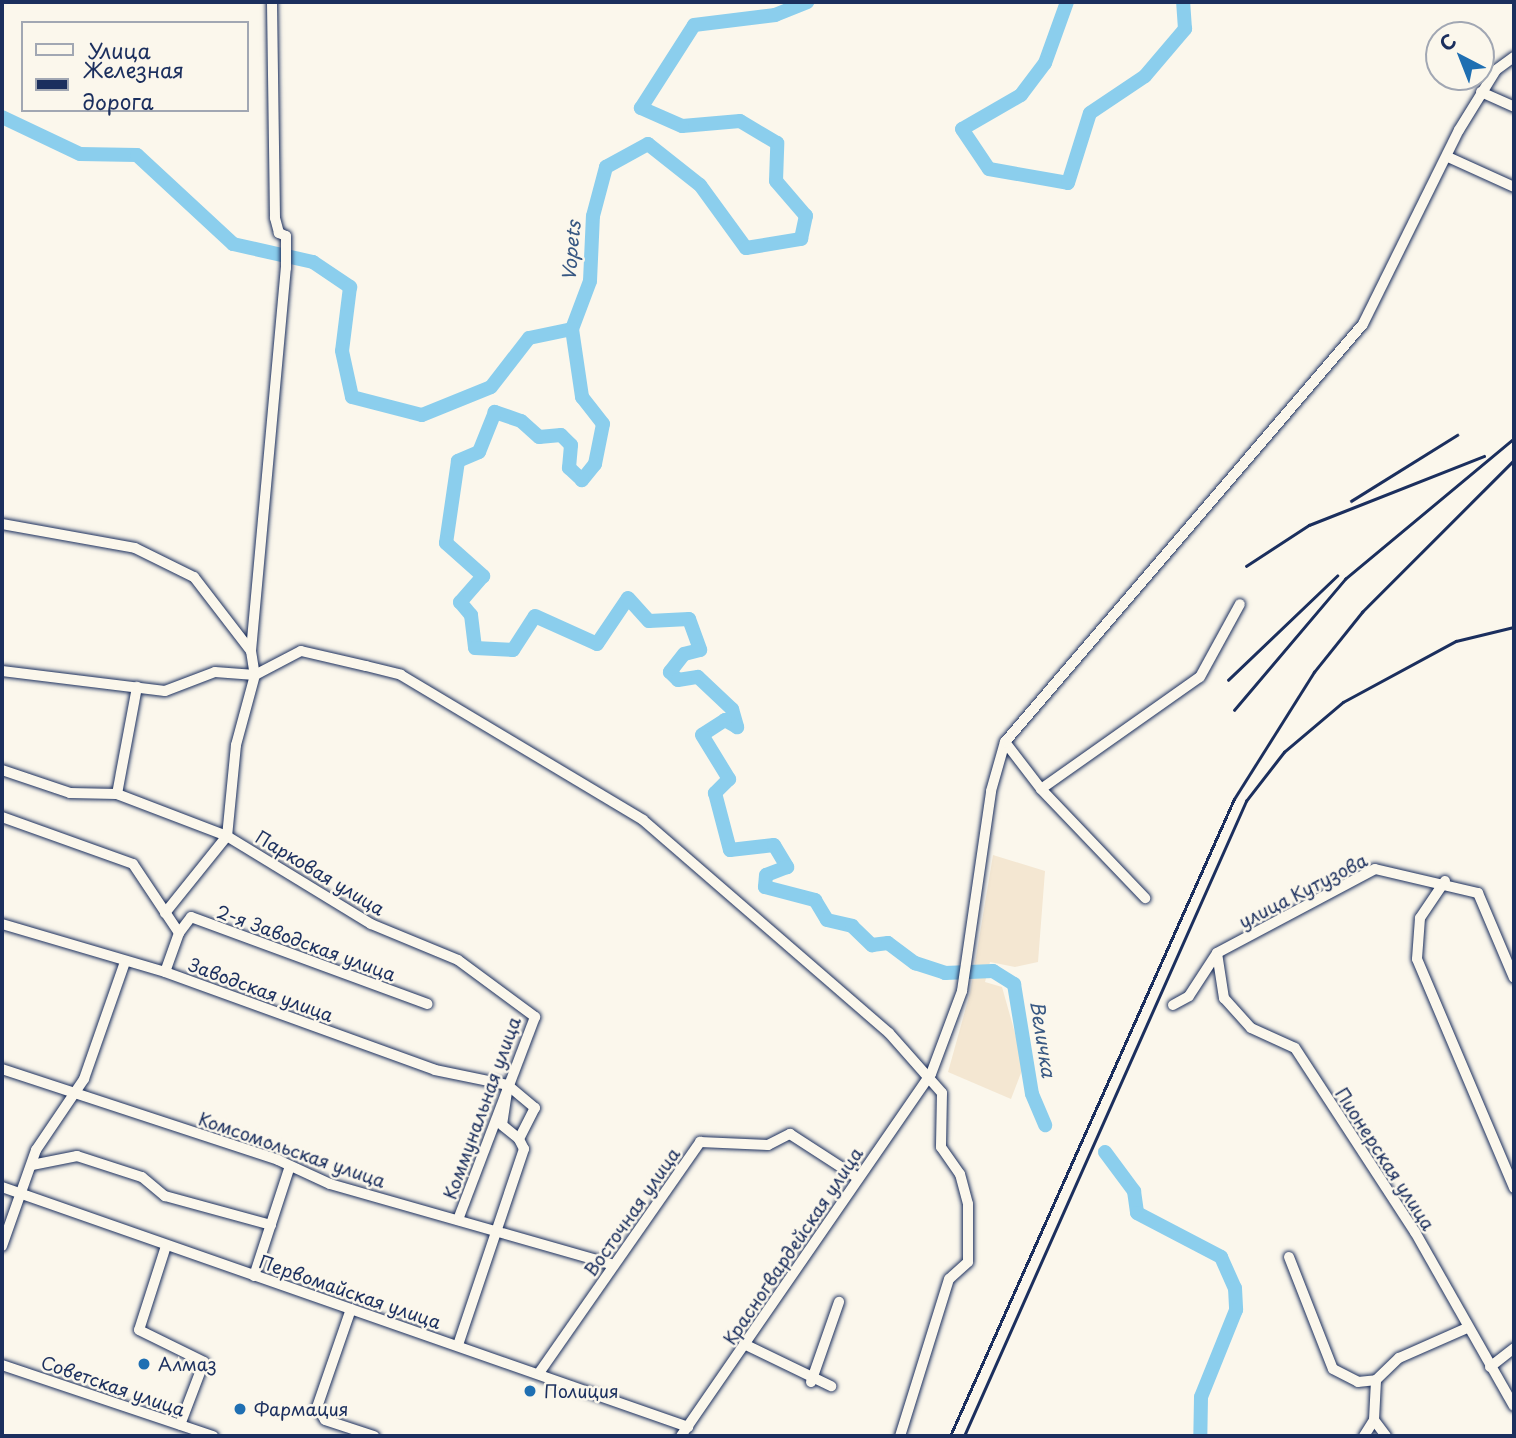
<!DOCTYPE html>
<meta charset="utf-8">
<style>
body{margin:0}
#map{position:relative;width:1516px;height:1438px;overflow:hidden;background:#fbf7ec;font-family:"Playpen Sans",sans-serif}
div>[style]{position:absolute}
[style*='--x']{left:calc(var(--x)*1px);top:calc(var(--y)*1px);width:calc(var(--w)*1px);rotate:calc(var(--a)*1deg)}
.built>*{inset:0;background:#f4e7d2}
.river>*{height:14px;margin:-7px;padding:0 7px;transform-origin:7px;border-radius:7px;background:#8bceed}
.roads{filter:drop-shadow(0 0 2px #1b2f5e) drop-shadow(0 0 2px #1b2f5e)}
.minor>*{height:10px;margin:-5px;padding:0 5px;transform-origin:5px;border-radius:5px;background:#fbf7ec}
.rail>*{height:2.5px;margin:-1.25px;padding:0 1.25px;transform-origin:1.25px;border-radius:1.25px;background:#1b2f5e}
.dots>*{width:19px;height:19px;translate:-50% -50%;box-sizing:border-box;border:4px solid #fbf7ec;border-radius:50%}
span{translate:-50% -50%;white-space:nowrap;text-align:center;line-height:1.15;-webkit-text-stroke:5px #fbf7ec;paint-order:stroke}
.street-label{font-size:18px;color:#1b2f5e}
.poi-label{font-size:18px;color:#1b2f5e}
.left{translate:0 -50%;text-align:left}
.water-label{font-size:19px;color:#375782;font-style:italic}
.frame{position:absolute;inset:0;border:4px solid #1b2f5e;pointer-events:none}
.legend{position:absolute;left:21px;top:21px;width:228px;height:91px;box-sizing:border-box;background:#fbf7ec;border:2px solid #a1a7b3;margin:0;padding:9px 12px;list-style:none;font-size:21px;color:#1b2f5e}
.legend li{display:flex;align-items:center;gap:14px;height:35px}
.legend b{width:35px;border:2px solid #a1a7b3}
.north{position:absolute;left:1425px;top:21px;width:70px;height:70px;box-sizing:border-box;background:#fbf7ec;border:2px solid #a1a7b3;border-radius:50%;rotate:318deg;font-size:19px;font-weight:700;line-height:28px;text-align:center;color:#1b2f5e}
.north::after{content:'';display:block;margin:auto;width:24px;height:32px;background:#1f6fb2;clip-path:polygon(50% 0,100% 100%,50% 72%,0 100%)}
</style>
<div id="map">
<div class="built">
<div style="clip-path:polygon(993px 855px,1045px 871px,1038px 962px,1015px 967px,990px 962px,985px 982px,1002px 987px,1024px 1065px,1011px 1099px,948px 1072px,970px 993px)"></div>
</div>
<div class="river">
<div style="--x:1067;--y:2;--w:65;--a:109.8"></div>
<div style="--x:1045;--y:63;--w:40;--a:127"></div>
<div style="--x:1021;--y:95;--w:68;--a:150"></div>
<div style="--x:962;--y:129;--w:48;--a:56"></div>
<div style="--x:989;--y:169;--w:80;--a:10"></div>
<div style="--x:1068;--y:183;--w:73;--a:-72.6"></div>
<div style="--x:1090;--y:113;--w:66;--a:-33.9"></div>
<div style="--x:1145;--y:76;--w:62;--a:-49.6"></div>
<div style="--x:1185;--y:29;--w:27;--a:-94"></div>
<div style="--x:2;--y:117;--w:86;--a:25.4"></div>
<div style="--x:80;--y:154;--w:57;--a:1"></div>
<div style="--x:137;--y:155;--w:131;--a:42.8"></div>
<div style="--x:233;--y:244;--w:82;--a:12.7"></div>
<div style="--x:313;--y:262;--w:45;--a:34"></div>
<div style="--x:350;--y:287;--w:64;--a:97.1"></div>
<div style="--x:342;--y:351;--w:47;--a:77.7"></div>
<div style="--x:352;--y:397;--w:72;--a:14.4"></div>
<div style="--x:422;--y:415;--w:74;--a:-22.1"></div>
<div style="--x:491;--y:387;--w:62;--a:-52.2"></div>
<div style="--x:529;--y:338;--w:44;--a:-11.8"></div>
<div style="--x:572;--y:329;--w:51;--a:-69.4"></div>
<div style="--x:590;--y:281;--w:65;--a:-87.4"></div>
<div style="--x:593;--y:216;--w:51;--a:-75.1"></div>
<div style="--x:606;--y:167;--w:48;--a:-28.7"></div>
<div style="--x:648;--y:144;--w:66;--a:38.3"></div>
<div style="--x:700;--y:185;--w:78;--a:53.9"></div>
<div style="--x:746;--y:248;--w:56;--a:-9.3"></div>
<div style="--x:801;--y:239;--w:24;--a:-78"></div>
<div style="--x:806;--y:216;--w:46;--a:-130.6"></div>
<div style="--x:776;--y:181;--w:38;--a:-88"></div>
<div style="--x:777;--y:143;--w:43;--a:-149.3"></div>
<div style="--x:740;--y:121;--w:58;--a:175.1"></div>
<div style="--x:682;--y:126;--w:45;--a:-156.3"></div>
<div style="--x:641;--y:108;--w:98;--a:-57.4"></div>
<div style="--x:694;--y:25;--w:82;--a:-7"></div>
<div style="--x:775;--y:15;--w:35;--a:-22"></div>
<div style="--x:572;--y:329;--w:69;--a:81.6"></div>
<div style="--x:582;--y:397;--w:34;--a:52"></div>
<div style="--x:603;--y:424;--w:41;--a:101.3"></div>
<div style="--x:595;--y:464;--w:21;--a:129"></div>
<div style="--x:582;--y:480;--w:18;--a:-137"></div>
<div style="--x:569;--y:468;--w:23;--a:-85"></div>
<div style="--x:571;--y:445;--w:14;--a:-135"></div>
<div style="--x:561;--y:435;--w:22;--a:175"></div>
<div style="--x:539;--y:437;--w:24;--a:-138"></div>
<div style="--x:521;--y:421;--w:28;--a:-161"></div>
<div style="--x:495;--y:412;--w:43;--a:111.8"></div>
<div style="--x:479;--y:452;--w:23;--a:157"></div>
<div style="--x:458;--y:461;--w:83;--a:98.3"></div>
<div style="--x:446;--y:543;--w:50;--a:41.7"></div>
<div style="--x:483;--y:576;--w:35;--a:131"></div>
<div style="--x:460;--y:602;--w:17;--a:50"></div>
<div style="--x:471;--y:615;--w:33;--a:83"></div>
<div style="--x:475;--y:648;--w:38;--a:3"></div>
<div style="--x:513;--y:650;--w:40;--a:-57.1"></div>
<div style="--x:535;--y:616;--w:68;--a:24.3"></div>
<div style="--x:597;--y:644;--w:55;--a:-56"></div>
<div style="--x:628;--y:598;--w:31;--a:48"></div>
<div style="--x:649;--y:621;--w:40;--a:-2.9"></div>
<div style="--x:689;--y:619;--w:33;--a:70"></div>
<div style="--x:700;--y:650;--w:16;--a:166"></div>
<div style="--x:684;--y:654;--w:23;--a:128"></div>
<div style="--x:670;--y:672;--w:11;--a:45"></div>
<div style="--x:678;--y:680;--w:20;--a:-9"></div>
<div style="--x:698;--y:677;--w:47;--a:43.3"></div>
<div style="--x:732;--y:709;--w:19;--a:74"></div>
<div style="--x:737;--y:727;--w:14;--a:-150"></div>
<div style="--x:725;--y:720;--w:27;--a:147"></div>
<div style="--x:702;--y:735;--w:52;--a:58.5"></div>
<div style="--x:729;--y:779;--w:20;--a:135"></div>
<div style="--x:715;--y:793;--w:59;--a:75.3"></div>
<div style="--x:730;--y:850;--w:44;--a:-6.5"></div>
<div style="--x:774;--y:845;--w:26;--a:59"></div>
<div style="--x:787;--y:867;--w:22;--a:159"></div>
<div style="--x:766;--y:875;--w:12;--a:95"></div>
<div style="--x:765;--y:887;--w:52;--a:14.6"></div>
<div style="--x:815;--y:900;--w:23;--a:59"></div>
<div style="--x:827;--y:920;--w:26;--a:13"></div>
<div style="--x:852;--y:926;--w:28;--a:44"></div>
<div style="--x:872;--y:945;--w:16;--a:-7"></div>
<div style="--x:888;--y:943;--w:34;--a:37"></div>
<div style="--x:915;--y:963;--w:32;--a:18"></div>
<div style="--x:945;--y:973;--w:48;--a:-2.4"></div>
<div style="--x:993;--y:971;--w:25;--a:32"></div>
<div style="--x:1014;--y:984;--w:111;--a:80.7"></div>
<div style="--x:1032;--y:1094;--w:34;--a:67"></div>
<div style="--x:1105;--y:1152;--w:49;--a:53.4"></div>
<div style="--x:1134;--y:1191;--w:22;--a:82"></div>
<div style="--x:1137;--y:1213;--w:95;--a:27.6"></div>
<div style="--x:1221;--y:1257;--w:34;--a:66"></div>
<div style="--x:1235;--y:1288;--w:22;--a:87"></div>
<div style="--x:1236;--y:1310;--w:94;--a:111.9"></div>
<div style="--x:1201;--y:1397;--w:39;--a:91"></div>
</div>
<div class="roads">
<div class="minor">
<div style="--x:1481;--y:92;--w:36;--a:24"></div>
<div style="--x:1448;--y:157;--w:72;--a:24.4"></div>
<div style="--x:2;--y:524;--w:135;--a:10.2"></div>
<div style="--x:135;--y:548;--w:66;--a:26.2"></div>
<div style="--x:194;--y:577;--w:93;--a:52.4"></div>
<div style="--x:251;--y:651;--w:24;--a:81"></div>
<div style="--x:255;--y:675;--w:73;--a:105.2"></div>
<div style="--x:236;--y:745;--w:91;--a:95.6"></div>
<div style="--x:227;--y:836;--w:169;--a:31.4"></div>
<div style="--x:371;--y:924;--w:94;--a:22.5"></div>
<div style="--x:458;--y:960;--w:96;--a:36.5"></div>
<div style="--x:535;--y:1017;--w:217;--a:110.8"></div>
<div style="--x:251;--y:651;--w:385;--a:-84.8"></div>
<div style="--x:286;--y:268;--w:32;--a:-90"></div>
<div style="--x:286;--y:236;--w:8;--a:-157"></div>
<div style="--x:279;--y:233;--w:16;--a:-105"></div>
<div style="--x:275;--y:218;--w:216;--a:-90.8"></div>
<div style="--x:2;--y:671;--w:164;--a:7"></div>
<div style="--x:165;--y:691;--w:53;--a:-20.8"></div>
<div style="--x:215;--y:672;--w:40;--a:4.3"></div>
<div style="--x:255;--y:675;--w:52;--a:-27.6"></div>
<div style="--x:301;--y:651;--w:67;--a:13"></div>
<div style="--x:366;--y:666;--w:36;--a:14"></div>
<div style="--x:401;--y:675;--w:282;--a:30.9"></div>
<div style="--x:643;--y:820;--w:325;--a:40.9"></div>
<div style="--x:889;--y:1033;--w:80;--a:48.5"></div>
<div style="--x:942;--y:1093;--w:54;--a:91.1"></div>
<div style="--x:941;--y:1147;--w:33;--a:55"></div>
<div style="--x:960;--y:1174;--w:31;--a:75"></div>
<div style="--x:968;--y:1204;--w:58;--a:90"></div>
<div style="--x:968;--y:1262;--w:25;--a:138"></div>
<div style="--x:949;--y:1279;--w:164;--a:107.3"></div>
<div style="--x:1005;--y:742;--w:59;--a:52.5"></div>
<div style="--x:1041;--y:789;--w:194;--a:-35.2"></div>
<div style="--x:1200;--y:677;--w:83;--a:-61.3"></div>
<div style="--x:2;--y:770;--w:72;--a:18.7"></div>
<div style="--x:70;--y:793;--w:47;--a:1.2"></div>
<div style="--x:117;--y:794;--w:118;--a:20.9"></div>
<div style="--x:227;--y:836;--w:99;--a:128.8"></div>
<div style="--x:1041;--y:789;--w:151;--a:46.3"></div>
<div style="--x:117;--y:794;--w:109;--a:-79.4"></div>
<div style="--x:2;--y:817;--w:139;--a:19.7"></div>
<div style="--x:133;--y:864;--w:83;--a:56.3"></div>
<div style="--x:179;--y:933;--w:41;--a:109.7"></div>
<div style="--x:1445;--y:881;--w:45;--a:124"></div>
<div style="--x:1420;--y:918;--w:41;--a:94.2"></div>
<div style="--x:1417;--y:959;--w:249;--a:67"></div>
<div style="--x:2;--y:924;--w:170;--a:16.4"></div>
<div style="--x:165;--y:972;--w:287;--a:19.9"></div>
<div style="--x:435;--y:1070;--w:75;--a:11.6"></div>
<div style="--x:179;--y:933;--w:20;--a:-53"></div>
<div style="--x:191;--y:917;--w:252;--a:20.2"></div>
<div style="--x:1217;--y:953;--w:46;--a:81.2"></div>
<div style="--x:1224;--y:998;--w:40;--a:48"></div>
<div style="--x:1251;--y:1028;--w:48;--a:24.4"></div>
<div style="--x:1295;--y:1048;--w:220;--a:56.9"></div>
<div style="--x:1415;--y:1232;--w:200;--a:60.4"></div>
<div style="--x:1173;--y:1005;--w:18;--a:-29"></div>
<div style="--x:1189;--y:996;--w:51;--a:-56.9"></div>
<div style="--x:1217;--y:953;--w:179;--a:-28"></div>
<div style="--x:1375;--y:869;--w:106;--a:13.1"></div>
<div style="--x:1478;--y:893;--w:92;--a:67"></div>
<div style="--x:2;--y:1069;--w:291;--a:18.2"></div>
<div style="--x:278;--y:1160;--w:57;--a:24.8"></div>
<div style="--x:330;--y:1184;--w:295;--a:15.9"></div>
<div style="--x:32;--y:1165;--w:46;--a:-11.3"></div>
<div style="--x:77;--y:1156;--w:68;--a:17.9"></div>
<div style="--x:142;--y:1177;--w:30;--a:40"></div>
<div style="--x:165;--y:1196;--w:110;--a:15.3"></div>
<div style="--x:2;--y:1187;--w:727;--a:19.28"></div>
<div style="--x:2;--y:1246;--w:102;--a:-70.5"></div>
<div style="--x:36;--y:1150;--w:86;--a:-55.9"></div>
<div style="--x:84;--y:1079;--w:124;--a:-70.7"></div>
<div style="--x:166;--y:1246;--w:88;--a:107.8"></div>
<div style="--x:139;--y:1330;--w:72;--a:26.2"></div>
<div style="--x:204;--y:1362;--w:67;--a:110.9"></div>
<div style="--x:1289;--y:1257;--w:120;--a:68.6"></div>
<div style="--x:1333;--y:1369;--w:28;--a:27"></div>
<div style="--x:1358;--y:1382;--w:18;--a:-6"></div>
<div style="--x:1376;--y:1380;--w:32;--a:-44"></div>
<div style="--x:1399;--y:1358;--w:74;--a:-23.8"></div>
<div style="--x:254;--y:1276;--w:113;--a:-71.9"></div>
<div style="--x:351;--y:1309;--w:104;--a:109.1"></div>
<div style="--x:317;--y:1407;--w:15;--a:58"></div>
<div style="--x:325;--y:1420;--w:52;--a:18.1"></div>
<div style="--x:744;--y:1344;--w:97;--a:25.8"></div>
<div style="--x:458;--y:1345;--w:207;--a:-71.4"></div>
<div style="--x:524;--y:1149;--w:11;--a:-117"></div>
<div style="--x:519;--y:1139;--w:35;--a:-63"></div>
<div style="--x:535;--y:1108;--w:35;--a:-140"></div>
<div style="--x:508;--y:1085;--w:40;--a:98.5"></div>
<div style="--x:502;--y:1125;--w:22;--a:39"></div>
<div style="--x:2;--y:1365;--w:223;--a:18.6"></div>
<div style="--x:1490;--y:1367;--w:31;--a:-38"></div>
<div style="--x:539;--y:1373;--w:282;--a:-55.1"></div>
<div style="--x:700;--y:1142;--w:68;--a:2.5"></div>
<div style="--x:768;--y:1145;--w:25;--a:-27"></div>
<div style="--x:790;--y:1134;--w:81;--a:32.9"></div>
<div style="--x:811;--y:1382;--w:85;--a:-70.7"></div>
<div style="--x:1374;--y:1420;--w:20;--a:53"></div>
<div style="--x:681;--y:1436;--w:440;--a:-55.4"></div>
<div style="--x:931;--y:1074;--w:89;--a:-69.5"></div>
<div style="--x:962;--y:991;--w:202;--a:-81.7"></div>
<div style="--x:991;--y:791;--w:51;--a:-74.1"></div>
<div style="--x:1005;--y:742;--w:550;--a:-49.42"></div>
<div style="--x:1363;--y:324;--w:216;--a:-63.7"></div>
<div style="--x:1459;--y:130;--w:70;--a:-58.3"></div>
<div style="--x:1496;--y:70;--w:22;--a:-36"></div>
<div style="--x:1364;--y:1436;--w:19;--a:-58"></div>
<div style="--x:1374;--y:1420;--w:40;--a:-87.1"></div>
</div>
</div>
<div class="rail">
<div style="--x:1351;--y:501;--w:125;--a:-31.9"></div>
<div style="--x:1246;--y:566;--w:75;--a:-33.1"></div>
<div style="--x:1309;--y:525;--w:188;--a:-21.5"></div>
<div style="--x:1228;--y:680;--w:151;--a:-43.7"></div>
<div style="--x:1234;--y:710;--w:172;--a:-49.7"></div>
<div style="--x:1345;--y:579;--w:220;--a:-39.8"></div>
<div style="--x:950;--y:1436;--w:697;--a:-65.97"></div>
<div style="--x:1234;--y:799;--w:150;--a:-57.8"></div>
<div style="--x:1314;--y:672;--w:77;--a:-51.3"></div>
<div style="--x:1362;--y:612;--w:215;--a:-45"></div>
<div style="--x:964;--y:1436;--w:695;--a:-66.05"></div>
<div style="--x:1246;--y:801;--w:62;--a:-52.2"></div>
<div style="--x:1284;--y:752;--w:77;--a:-40.3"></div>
<div style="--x:1343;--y:702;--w:128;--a:-28.4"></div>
<div style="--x:1456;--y:641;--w:60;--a:-13.6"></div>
</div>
<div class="dots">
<div style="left:144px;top:1364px;background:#1f6fb2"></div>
<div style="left:530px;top:1391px;background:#1f6fb2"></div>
<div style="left:240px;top:1409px;background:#1f6fb2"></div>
</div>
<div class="street-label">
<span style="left:320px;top:873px;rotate:31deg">Парковая улица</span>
<span style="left:1303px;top:891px;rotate:-27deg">улица Кутузова</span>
<span style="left:306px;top:943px;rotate:20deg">2-я Заводская улица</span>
<span style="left:261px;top:990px;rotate:20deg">Заводская улица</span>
<span style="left:482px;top:1108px;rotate:-70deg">Коммунальная улица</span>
<span style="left:292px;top:1150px;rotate:19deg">Комсомольская улица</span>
<span style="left:1385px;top:1159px;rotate:57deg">Пионерская улица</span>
<span style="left:632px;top:1212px;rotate:-55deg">Восточная улица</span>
<span style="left:793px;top:1246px;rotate:-56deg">Красногвардейская улица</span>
<span style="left:350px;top:1292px;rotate:19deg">Первомайская улица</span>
<span style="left:113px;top:1386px;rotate:19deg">Советская улица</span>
</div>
<div class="poi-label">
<span class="left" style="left:158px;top:1364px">Алмаз</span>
<span class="left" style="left:544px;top:1391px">Полиция</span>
<span class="left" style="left:254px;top:1409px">Фармация</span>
</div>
<div class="water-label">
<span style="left:571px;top:251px;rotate:-85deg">Vopets</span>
<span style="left:1043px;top:1039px;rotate:81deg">Величка</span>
</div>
<div class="frame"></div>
<ul class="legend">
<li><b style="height:9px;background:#fbf7ec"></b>Улица</li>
<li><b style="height:9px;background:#1b2f5e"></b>Железная дорога</li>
</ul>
<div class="north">С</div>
</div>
